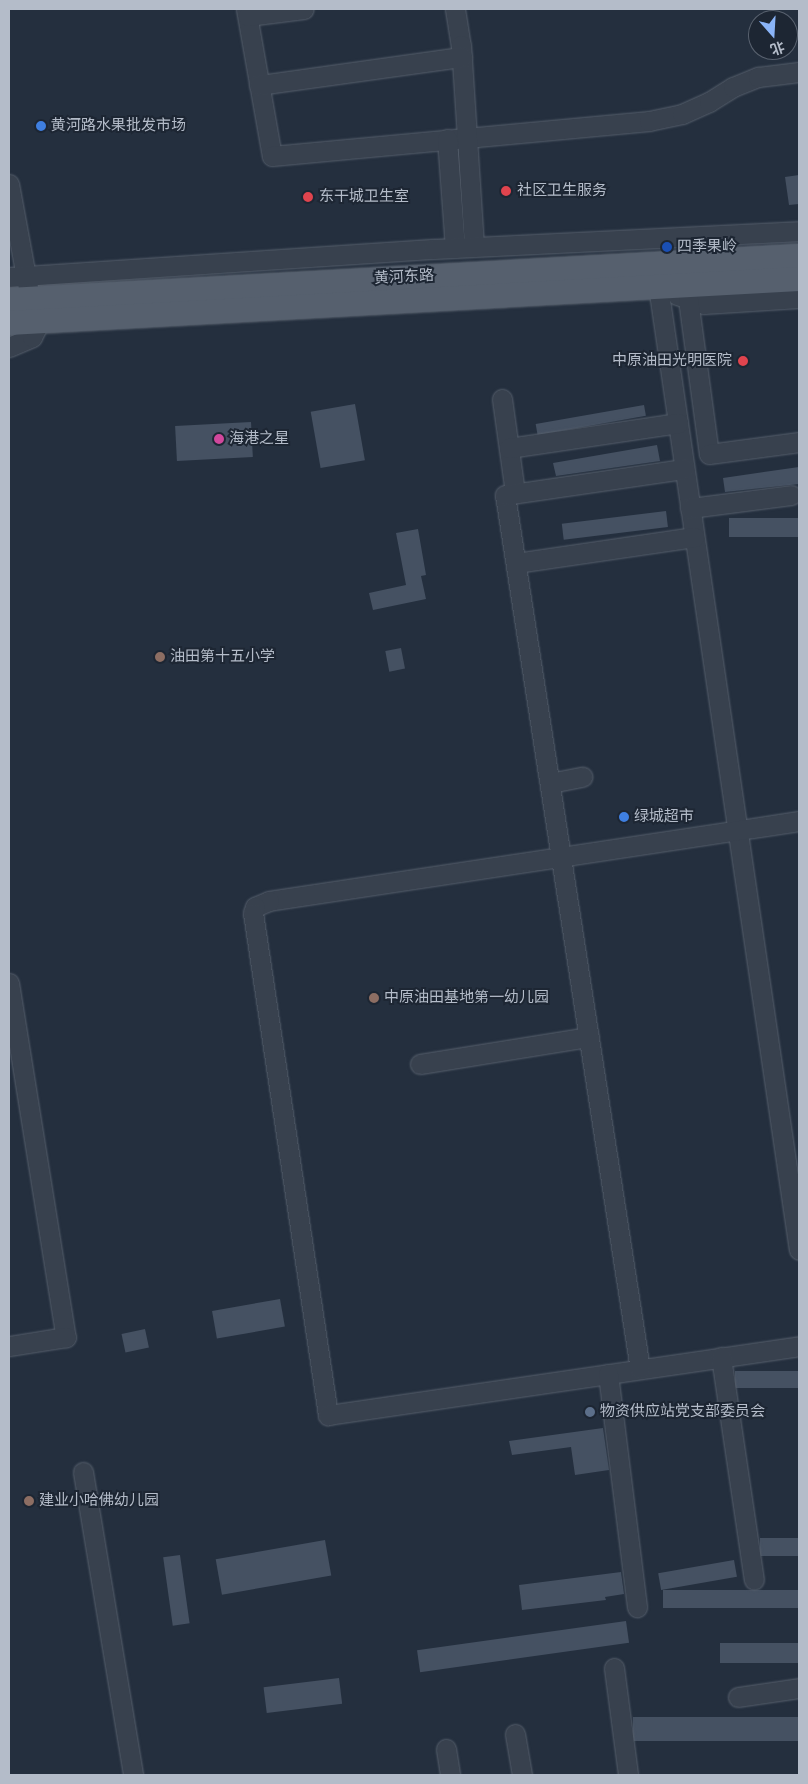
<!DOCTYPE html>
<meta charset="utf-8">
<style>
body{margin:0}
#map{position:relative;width:808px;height:1784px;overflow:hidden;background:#242f3e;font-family:"Work Sans","Noto Sans SC",sans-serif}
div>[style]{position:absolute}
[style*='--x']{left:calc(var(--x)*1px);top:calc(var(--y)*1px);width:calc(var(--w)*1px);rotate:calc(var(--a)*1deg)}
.building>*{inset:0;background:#455162;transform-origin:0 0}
.roads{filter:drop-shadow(0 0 1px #565f6c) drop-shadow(0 0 1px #565f6c)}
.minor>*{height:19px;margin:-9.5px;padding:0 9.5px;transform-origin:9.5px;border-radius:9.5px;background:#38414e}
.major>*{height:24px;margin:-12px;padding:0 12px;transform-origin:12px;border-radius:12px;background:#56606e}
.dots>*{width:14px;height:14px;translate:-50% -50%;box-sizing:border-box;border:2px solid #1d2633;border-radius:50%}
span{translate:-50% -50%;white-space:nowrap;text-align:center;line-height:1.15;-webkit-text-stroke:4px #1d2633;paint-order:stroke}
.poi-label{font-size:15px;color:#b4bcc9}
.left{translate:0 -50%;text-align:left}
.right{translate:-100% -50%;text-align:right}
.street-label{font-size:15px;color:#b4bcc9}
.frame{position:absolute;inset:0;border:10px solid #b4bcc9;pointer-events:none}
.north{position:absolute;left:748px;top:10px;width:50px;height:50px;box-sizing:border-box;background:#1d2633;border:1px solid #59626f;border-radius:50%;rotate:161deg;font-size:14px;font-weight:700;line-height:20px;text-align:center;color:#b4bcc9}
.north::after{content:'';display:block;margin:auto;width:18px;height:22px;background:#8ab4f8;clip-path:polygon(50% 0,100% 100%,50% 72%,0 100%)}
</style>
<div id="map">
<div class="building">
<div style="clip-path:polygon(799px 175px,799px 204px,789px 205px,785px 177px)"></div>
<div style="left:355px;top:404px;width:57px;height:45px;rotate:80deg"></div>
<div style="left:644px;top:405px;width:11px;height:110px;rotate:80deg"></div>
<div style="left:251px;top:422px;width:35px;height:76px;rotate:87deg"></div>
<div style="clip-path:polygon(657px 445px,660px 461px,556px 476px,553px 463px)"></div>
<div style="clip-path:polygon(799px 467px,799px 484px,725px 492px,723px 478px)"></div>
<div style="left:666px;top:511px;width:16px;height:105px;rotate:83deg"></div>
<div style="left:799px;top:518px;width:19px;height:70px;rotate:90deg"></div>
<div style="clip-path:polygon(418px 529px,426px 575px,421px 576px,426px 599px,373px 610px,369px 593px,406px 585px,396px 533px)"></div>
<div style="left:401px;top:648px;width:21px;height:16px;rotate:79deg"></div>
<div style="left:280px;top:1299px;width:28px;height:69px;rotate:80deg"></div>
<div style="left:145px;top:1329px;width:19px;height:24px;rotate:78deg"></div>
<div style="left:799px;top:1371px;width:17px;height:64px;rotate:90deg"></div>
<div style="clip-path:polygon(603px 1428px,609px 1470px,575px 1475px,571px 1447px,512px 1455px,509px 1441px)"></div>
<div style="left:799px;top:1538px;width:18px;height:39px;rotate:90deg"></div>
<div style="left:325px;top:1540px;width:36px;height:111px;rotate:80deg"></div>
<div style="left:180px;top:1555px;width:69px;height:17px;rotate:82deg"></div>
<div style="left:734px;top:1560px;width:17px;height:77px;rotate:80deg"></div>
<div style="clip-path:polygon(621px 1572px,624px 1594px,605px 1597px,606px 1600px,522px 1610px,519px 1585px)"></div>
<div style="left:799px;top:1590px;width:18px;height:136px;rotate:90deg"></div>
<div style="left:626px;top:1621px;width:22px;height:211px;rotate:82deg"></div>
<div style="left:799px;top:1643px;width:20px;height:79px;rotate:90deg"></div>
<div style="left:339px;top:1678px;width:26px;height:76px;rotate:83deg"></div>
<div style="left:799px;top:1717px;width:24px;height:166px;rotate:90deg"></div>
</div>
<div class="roads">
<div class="minor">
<div style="--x:246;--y:9;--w:149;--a:80"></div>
<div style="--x:272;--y:156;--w:379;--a:-5.3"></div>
<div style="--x:649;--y:121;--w:34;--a:-12"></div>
<div style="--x:682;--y:114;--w:30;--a:-24"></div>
<div style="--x:709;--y:102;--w:28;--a:-32"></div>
<div style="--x:733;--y:87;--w:27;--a:-22"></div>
<div style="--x:758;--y:77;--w:41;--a:-7"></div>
<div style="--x:455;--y:9;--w:36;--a:81"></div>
<div style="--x:461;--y:45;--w:202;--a:86.3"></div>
<div style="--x:248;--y:16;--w:56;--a:-7.1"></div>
<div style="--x:259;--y:85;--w:205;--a:-7.9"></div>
<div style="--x:447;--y:139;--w:109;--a:85.8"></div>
<div style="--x:9;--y:184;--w:106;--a:79.6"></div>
<div style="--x:9;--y:277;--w:425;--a:-3.8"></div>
<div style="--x:433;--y:249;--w:366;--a:-2.8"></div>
<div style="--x:658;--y:286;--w:974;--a:81.68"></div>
<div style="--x:677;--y:295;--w:28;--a:18"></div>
<div style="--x:704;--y:304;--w:95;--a:-3.6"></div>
<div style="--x:688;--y:299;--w:156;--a:82.3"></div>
<div style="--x:709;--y:454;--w:91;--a:-7.6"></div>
<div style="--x:9;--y:347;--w:25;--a:-23"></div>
<div style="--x:32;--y:337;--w:18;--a:-63"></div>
<div style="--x:502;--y:399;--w:95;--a:82.1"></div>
<div style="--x:509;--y:448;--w:171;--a:-8.4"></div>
<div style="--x:690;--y:508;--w:102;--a:-7.3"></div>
<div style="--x:516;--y:563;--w:180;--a:-8.3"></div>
<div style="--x:550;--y:783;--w:33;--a:-11"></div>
<div style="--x:799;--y:821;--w:536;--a:171.42"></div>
<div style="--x:269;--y:901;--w:15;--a:157"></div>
<div style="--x:255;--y:907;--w:6;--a:108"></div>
<div style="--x:253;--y:913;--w:508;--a:81.5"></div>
<div style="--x:328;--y:1415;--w:476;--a:-8.3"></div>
<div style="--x:9;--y:983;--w:359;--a:80.9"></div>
<div style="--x:66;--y:1337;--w:58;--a:171"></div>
<div style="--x:420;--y:1064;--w:171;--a:-9.1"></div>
<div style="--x:721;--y:1357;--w:225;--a:81.6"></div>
<div style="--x:640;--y:1369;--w:884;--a:-98.78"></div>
<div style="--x:505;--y:495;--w:181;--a:-8.3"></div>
<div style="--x:608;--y:1374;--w:235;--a:82.9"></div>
<div style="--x:83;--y:1472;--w:307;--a:80.6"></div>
<div style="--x:614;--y:1668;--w:108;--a:82.5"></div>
<div style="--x:738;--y:1697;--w:62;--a:-8.4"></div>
<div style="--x:515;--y:1734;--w:42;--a:80.3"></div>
<div style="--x:446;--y:1749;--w:26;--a:81"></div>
</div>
<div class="major">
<div style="--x:9;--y:300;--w:791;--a:-3.19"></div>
<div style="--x:9;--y:323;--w:791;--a:-3.19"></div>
</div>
</div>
<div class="dots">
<div style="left:41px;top:126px;background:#3f7fe0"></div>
<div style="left:506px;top:191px;background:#e0444e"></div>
<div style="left:308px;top:197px;background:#e0444e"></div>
<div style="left:667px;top:247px;background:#1a4fb4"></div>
<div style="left:743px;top:361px;background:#e0444e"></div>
<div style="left:219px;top:439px;background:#d1479c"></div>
<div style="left:160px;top:657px;background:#8d6e63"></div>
<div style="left:624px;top:817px;background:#3f7fe0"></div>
<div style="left:374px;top:998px;background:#8d6e63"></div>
<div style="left:590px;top:1412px;background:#5c6f8a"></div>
<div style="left:29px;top:1501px;background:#8d6e63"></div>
</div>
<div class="poi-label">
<span class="left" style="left:51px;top:126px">黄河路水果批发市场</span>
<span class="left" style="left:517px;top:191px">社区卫生服务</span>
<span class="left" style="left:319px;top:197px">东干城卫生室</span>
<span class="left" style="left:677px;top:247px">四季果岭</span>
<span class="right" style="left:732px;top:361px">中原油田光明医院</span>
<span class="left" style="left:229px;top:439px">海港之星</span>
<span class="left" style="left:170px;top:657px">油田第十五小学</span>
<span class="left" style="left:634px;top:817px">绿城超市</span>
<span class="left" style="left:384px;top:998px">中原油田基地第一幼儿园</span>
<span class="left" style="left:600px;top:1412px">物资供应站党支部委员会</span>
<span class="left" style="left:39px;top:1501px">建业小哈佛幼儿园</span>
</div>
<div class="street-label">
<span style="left:404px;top:277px;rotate:-3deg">黄河东路</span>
</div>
<div class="frame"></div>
<div class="north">北</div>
</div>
